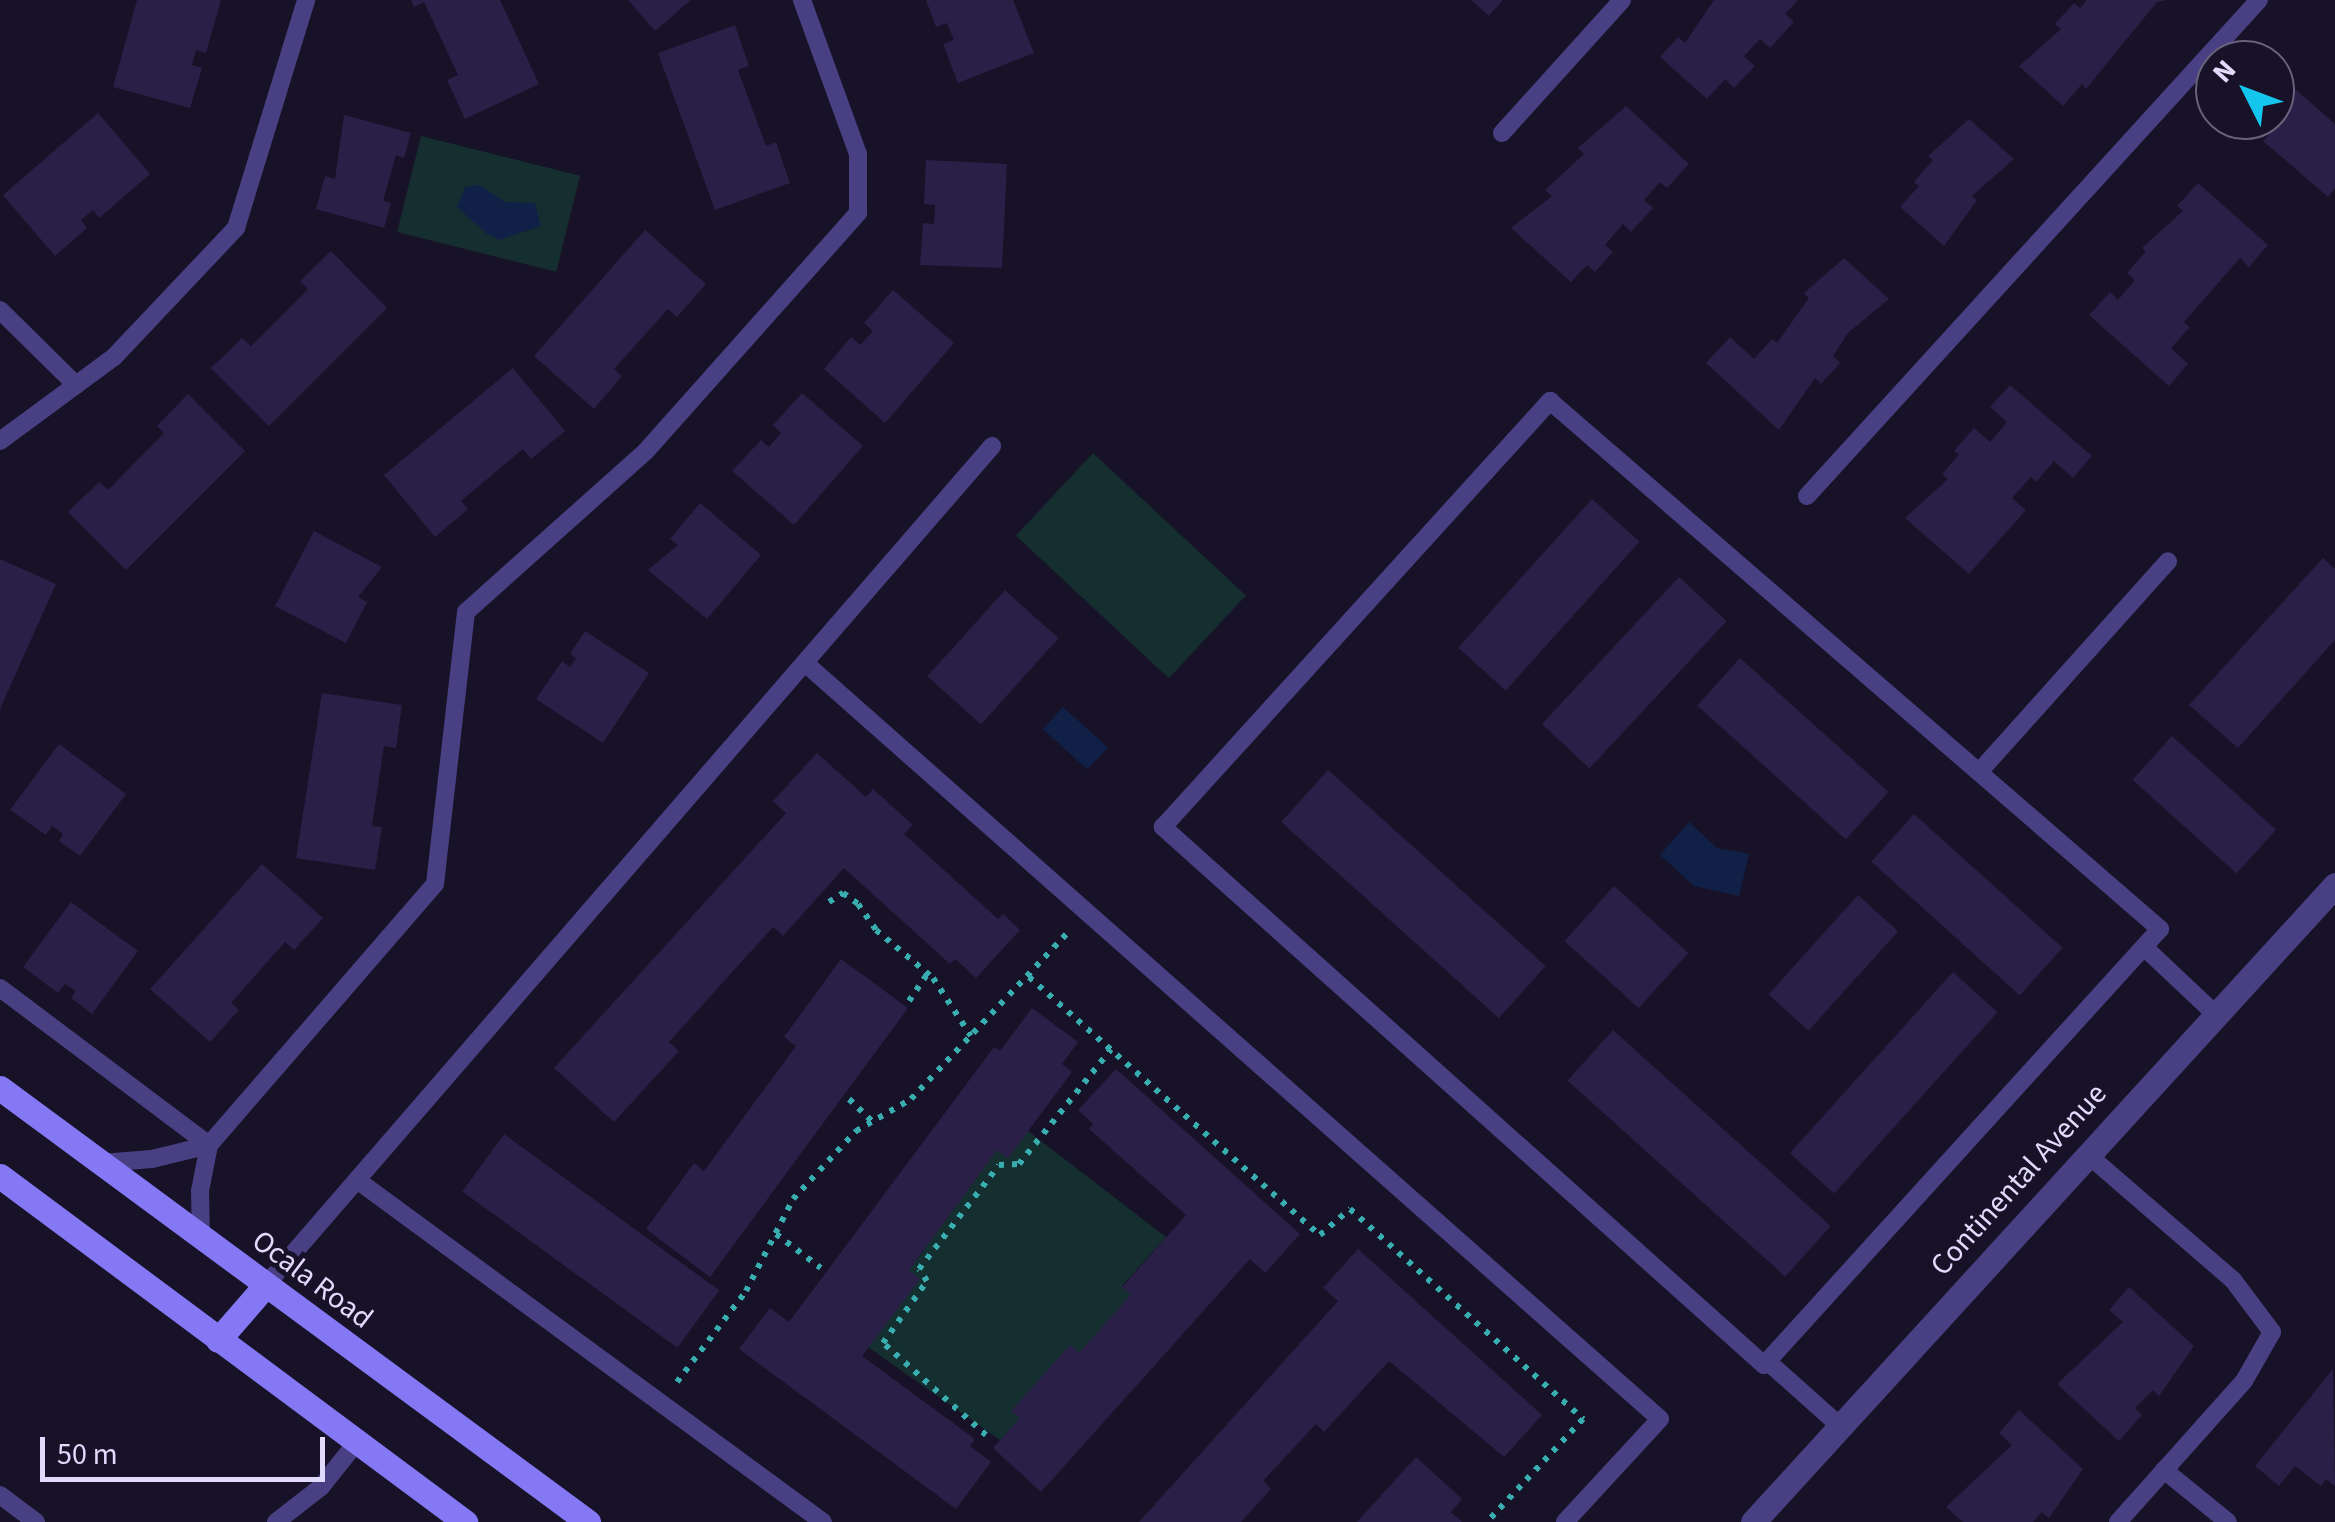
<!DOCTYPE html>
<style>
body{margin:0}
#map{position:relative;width:2335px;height:1522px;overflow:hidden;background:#171227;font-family:"Source Sans 3",sans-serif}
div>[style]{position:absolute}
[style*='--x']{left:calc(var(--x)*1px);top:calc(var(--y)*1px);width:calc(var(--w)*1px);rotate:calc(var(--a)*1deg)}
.green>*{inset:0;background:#152f30;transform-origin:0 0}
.water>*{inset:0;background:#102047;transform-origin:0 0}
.building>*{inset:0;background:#2a1f46;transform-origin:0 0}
.path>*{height:6px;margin-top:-3px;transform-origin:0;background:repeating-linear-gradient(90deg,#39aeb1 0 5px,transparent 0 13px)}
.lane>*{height:18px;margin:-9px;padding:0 9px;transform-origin:9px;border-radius:9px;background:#484082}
.street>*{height:25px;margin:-12.5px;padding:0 12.5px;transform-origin:12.5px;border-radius:12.5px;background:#484082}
.secondary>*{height:25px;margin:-12.5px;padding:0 12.5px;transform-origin:12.5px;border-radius:12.5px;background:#8578f5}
span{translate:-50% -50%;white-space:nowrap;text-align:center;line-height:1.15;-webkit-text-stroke:10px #171227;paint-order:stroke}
.street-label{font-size:30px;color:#e1dafc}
.north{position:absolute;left:2195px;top:40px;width:100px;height:100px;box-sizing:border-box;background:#171227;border:2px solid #68627c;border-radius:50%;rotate:312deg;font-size:28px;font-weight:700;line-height:40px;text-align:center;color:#e1dafc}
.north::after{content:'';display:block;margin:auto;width:35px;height:45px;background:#14c6ee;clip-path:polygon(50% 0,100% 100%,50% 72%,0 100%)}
.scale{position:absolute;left:40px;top:1437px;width:285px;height:45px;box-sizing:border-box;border:5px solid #e1dafc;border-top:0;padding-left:12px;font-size:30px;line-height:35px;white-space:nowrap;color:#e1dafc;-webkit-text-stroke:8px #171227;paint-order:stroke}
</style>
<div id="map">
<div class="green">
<div style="left:421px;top:136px;width:164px;height:99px;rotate:14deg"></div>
<div style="left:1093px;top:453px;width:209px;height:113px;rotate:43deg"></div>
<div style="clip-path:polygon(1028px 1131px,1166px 1237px,1122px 1286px,1131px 1295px,1079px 1353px,1012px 1411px,1020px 1418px,1000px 1440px,868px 1347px,909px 1270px,997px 1150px,1008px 1158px)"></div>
</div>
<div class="water">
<div style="clip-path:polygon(480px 185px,505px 202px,535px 203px,541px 226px,499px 240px,487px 234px,457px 207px,465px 187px)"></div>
<div style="left:1063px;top:707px;width:60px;height:30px;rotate:42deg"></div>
<div style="clip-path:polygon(1689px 822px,1717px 848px,1749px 854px,1739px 896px,1694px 886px,1660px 855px)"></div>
</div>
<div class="building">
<div style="clip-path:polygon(137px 0,221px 0,206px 53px,196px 50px,192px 65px,202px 68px,190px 108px,113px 87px)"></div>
<div style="clip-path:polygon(411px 0,500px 0,539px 84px,465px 119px,447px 80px,458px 75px,424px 2px,414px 7px)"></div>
<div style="clip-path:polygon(628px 0,691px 0,655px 31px)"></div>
<div style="clip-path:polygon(926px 0,1013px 0,1034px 53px,958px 83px,943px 44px,954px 40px,947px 23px,936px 27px)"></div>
<div style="clip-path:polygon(1471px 0,1503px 0,1489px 16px)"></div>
<div style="clip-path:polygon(1714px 0,1798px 0,1785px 14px,1794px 22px,1770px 48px,1760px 39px,1744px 56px,1755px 66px,1734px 88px,1725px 79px,1707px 99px,1660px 57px,1678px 37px,1685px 43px)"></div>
<div style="clip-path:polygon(2087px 0,2167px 0,2157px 2px,2086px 89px,2082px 84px,2063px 106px,2019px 66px,2061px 29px,2055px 24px,2074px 3px,2080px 8px)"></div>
<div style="clip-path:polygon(735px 25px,749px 66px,738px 70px,766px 146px,776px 142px,790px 183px,715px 210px,658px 53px)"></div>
<div style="clip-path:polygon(2285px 80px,2335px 124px,2335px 188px,2328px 197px,2263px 141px,2282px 119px,2275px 112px,2275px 92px)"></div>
<div style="clip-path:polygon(1626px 106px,1689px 164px,1667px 188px,1660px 182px,1644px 200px,1653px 208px,1631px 232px,1623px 224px,1605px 245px,1613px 252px,1595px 272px,1587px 265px,1571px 282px,1511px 228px,1552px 196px,1545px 190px,1584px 154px,1578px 148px)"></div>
<div style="clip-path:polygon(98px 113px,150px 174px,99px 218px,93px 210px,81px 220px,87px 228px,55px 256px,3px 195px)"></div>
<div style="clip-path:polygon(344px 115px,411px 133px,404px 158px,396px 155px,383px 201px,391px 203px,384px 228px,316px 209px,325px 176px,335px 179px)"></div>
<div style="clip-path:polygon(1969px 119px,2014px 159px,1972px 196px,1977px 200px,1944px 246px,1900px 207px,1919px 186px,1914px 182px,1933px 160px,1928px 156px)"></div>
<div style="clip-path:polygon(926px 160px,1007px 164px,1002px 268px,920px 265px,923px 223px,934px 224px,935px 205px,924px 204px)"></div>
<div style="clip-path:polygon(2198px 183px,2268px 245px,2249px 267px,2240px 258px,2184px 322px,2190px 327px,2171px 348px,2188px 364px,2169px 386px,2089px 315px,2110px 292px,2118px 300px,2135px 280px,2127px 273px,2146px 251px,2142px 248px,2183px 211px,2177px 206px)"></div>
<div style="clip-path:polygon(645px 230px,706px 284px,677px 317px,668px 309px,614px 369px,622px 376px,594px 409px,534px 356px)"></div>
<div style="clip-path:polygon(331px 251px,387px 308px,269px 426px,211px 368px,242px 338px,251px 346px,308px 289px,300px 281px)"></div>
<div style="clip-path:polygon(1844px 258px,1889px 299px,1848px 333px,1833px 356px,1840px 363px,1821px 384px,1815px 378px,1779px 430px,1706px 363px,1730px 337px,1754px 359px,1772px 339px,1777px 343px,1809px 298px,1804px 293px)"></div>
<div style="clip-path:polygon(893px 290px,954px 343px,885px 423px,824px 369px,851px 337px,860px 345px,873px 331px,864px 323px)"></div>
<div style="clip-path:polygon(513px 368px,565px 431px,531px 459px,523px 449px,461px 501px,468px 509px,435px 537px,384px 475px)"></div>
<div style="clip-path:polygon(2010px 385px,2092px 456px,2073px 478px,2054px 461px,2036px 482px,2031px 477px,2012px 498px,2026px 510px,1969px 574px,1905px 518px,1948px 479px,1942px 474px,1959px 455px,1954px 451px,1974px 428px,1990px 442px,2007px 422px,1990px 407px)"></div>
<div style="clip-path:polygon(802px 393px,863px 446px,794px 525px,732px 471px,761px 440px,769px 447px,781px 433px,773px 425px)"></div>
<div style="clip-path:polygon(188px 394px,245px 451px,126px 570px,68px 512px,99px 482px,108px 490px,164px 433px,157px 426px)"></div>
<div style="left:1592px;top:499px;width:64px;height:200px;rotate:42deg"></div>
<div style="clip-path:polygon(700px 503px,761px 555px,707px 619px,648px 570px,678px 545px,670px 539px)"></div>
<div style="clip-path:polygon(314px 531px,382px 567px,358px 597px,367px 602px,346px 643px,275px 606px)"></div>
<div style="clip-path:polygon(2323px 558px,2335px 569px,2335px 640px,2238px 748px,2189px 705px)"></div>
<div style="clip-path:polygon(0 559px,56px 584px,0 709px)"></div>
<div style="left:1679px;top:577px;width:65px;height:201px;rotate:43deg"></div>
<div style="left:1005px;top:590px;width:72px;height:116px;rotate:42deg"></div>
<div style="clip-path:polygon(585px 631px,649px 673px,603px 743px,536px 699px,562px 661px,570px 667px,576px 658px,570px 654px)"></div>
<div style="left:1740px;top:658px;width:200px;height:64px;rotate:42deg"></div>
<div style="clip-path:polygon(322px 693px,402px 705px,396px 748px,384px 746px,372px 826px,382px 827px,375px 870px,296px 858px)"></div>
<div style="left:2172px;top:736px;width:140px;height:59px;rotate:42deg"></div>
<div style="clip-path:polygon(59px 744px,126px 794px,80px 856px,59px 841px,63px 834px,52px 826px,46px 835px,10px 810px)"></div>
<div style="clip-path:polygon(817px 753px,866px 797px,873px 789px,913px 825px,904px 834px,998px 919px,1003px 914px,1020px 930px,976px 978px,955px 959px,950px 964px,844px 868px,783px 936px,773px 927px,669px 1042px,679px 1051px,614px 1122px,554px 1068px,786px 813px,773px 801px)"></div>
<div style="left:1328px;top:770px;width:293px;height:70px;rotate:42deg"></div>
<div style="left:1914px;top:814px;width:200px;height:64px;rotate:42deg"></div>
<div style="clip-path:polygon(262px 864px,323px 918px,294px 950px,285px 942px,231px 1003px,239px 1010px,210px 1042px,150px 989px)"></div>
<div style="left:1614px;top:886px;width:100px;height:74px;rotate:42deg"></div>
<div style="left:1858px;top:895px;width:54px;height:134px;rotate:42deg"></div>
<div style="clip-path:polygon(71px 902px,138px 951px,92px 1014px,71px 998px,76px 991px,65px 984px,58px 993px,23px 967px)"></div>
<div style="clip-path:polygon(841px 959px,908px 1008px,710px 1277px,646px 1229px,694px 1163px,704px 1171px,796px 1046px,784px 1037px)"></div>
<div style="left:1953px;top:972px;width:60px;height:244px;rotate:42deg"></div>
<div style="clip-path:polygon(1032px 1008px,1078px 1042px,1062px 1064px,1072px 1072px,1008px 1158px,997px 1150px,909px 1270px,920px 1279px,862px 1356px,975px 1439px,970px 1446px,991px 1462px,956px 1509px,739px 1349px,770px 1308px,789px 1322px,994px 1047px,1000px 1051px)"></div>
<div style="left:1613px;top:1030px;width:293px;height:68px;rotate:42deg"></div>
<div style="clip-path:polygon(1116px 1069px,1300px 1234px,1265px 1273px,1250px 1259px,1041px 1492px,993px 1448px,1020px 1418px,1011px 1411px,1070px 1345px,1079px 1353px,1131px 1295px,1122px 1287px,1186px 1215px,1089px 1129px,1093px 1124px,1078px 1110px)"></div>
<div style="left:504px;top:1134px;width:266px;height:71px;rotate:36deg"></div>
<div style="clip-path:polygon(1358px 1249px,1542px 1415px,1504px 1457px,1389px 1361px,1324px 1432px,1316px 1424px,1263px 1481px,1271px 1489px,1241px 1522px,1139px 1522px,1338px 1301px,1323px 1288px)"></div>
<div style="clip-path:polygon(2129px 1287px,2194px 1346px,2159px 1396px,2153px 1390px,2135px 1408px,2142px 1415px,2119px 1441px,2057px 1384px,2123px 1322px,2109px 1310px)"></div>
<div style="clip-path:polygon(2333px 1369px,2335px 1486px,2326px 1479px,2321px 1486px,2295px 1466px,2279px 1486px,2255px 1466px)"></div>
<div style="clip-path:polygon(2019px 1410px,2083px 1469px,2049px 1518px,2042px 1512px,2033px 1522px,1963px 1522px,1946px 1507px,2012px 1445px,1999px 1433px)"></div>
<div style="clip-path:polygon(1416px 1457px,1462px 1499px,1451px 1512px,1462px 1522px,1357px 1522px)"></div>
</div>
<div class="path">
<div style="--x:829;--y:902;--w:17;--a:-33"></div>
<div style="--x:843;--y:893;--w:19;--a:36"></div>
<div style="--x:858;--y:904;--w:32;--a:55"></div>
<div style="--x:876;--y:930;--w:75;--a:40.1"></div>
<div style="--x:933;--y:978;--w:69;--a:56.8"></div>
<div style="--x:1029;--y:977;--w:389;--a:41.6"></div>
<div style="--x:1320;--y:1235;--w:40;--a:-41"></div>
<div style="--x:1350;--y:1209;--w:314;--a:42"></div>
<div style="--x:1583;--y:1419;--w:141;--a:133"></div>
<div style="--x:909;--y:1001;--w:34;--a:-56"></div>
<div style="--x:849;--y:1099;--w:32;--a:44"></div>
<div style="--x:776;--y:1234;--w:56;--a:37.1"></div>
<div style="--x:677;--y:1382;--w:114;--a:-52.8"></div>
<div style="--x:746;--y:1291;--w:103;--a:-62.9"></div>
<div style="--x:793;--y:1199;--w:93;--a:-47.2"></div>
<div style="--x:856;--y:1131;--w:64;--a:-30.2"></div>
<div style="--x:911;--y:1099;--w:233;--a:-46.7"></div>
<div style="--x:986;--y:1435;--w:138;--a:-138.2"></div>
<div style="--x:883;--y:1343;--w:76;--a:-54.6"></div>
<div style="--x:927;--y:1281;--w:14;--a:-124"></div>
<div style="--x:919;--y:1269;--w:131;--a:-52.4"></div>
<div style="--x:999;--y:1165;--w:20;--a:-3"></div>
<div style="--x:1019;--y:1164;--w:147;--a:-51.3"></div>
</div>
<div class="lane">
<div style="--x:1502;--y:133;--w:179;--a:-47.9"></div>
<div style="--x:0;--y:310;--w:107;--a:44.6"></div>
<div style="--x:1550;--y:401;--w:807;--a:40.88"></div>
<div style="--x:2160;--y:929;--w:589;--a:132.25"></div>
<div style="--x:1764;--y:1365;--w:807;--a:-138.17"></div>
<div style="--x:1163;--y:827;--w:576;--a:-47.75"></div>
<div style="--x:0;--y:441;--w:142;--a:-36.4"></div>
<div style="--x:114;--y:357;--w:178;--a:-46.6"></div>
<div style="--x:236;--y:228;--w:239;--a:-72.9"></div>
<div style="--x:1807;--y:496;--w:671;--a:-47.66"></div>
<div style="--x:805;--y:663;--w:1141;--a:41.48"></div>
<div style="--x:1660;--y:1419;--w:140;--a:132.7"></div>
<div style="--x:1979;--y:772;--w:283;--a:-48.1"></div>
<div style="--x:2144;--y:947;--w:96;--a:43.3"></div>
<div style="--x:0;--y:988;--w:261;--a:36.9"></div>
<div style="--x:2087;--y:1154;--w:193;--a:40.8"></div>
<div style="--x:2233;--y:1280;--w:65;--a:53.1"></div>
<div style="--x:2272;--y:1332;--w:56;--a:119.7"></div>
<div style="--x:2244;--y:1381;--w:189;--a:131.8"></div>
<div style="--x:101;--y:1163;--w:51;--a:-4.5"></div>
<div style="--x:152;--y:1159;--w:59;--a:-13.8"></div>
<div style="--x:357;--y:1180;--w:578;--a:36.28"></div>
<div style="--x:201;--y:1239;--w:48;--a:-91.2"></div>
<div style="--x:200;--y:1191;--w:47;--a:-78.9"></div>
<div style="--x:209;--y:1145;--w:345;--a:-49.1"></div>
<div style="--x:435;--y:884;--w:274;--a:-83.5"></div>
<div style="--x:466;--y:612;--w:241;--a:-41.8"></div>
<div style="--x:646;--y:451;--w:319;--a:-48.3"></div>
<div style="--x:858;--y:213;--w:59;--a:-90"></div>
<div style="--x:858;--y:154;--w:164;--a:-110"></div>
<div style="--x:265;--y:1286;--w:1111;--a:-49.12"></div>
<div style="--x:1767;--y:1361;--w:98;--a:41.7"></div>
<div style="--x:2164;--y:1470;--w:82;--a:39.1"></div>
<div style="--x:0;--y:1495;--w:45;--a:36.9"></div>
<div style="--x:276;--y:1522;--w:57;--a:-37.9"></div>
<div style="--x:321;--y:1487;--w:56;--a:-51.5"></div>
</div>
<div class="street">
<div style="--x:1753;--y:1522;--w:863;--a:-47.58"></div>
</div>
<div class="secondary">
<div style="--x:0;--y:1088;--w:731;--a:36.43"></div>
<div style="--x:0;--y:1176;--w:580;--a:36.65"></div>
<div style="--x:218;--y:1340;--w:72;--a:-49"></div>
</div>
<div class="street-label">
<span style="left:2019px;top:1180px;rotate:-48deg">Continental Avenue</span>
<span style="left:312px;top:1280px;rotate:37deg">Ocala Road</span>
</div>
<div class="north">N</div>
<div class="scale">50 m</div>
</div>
